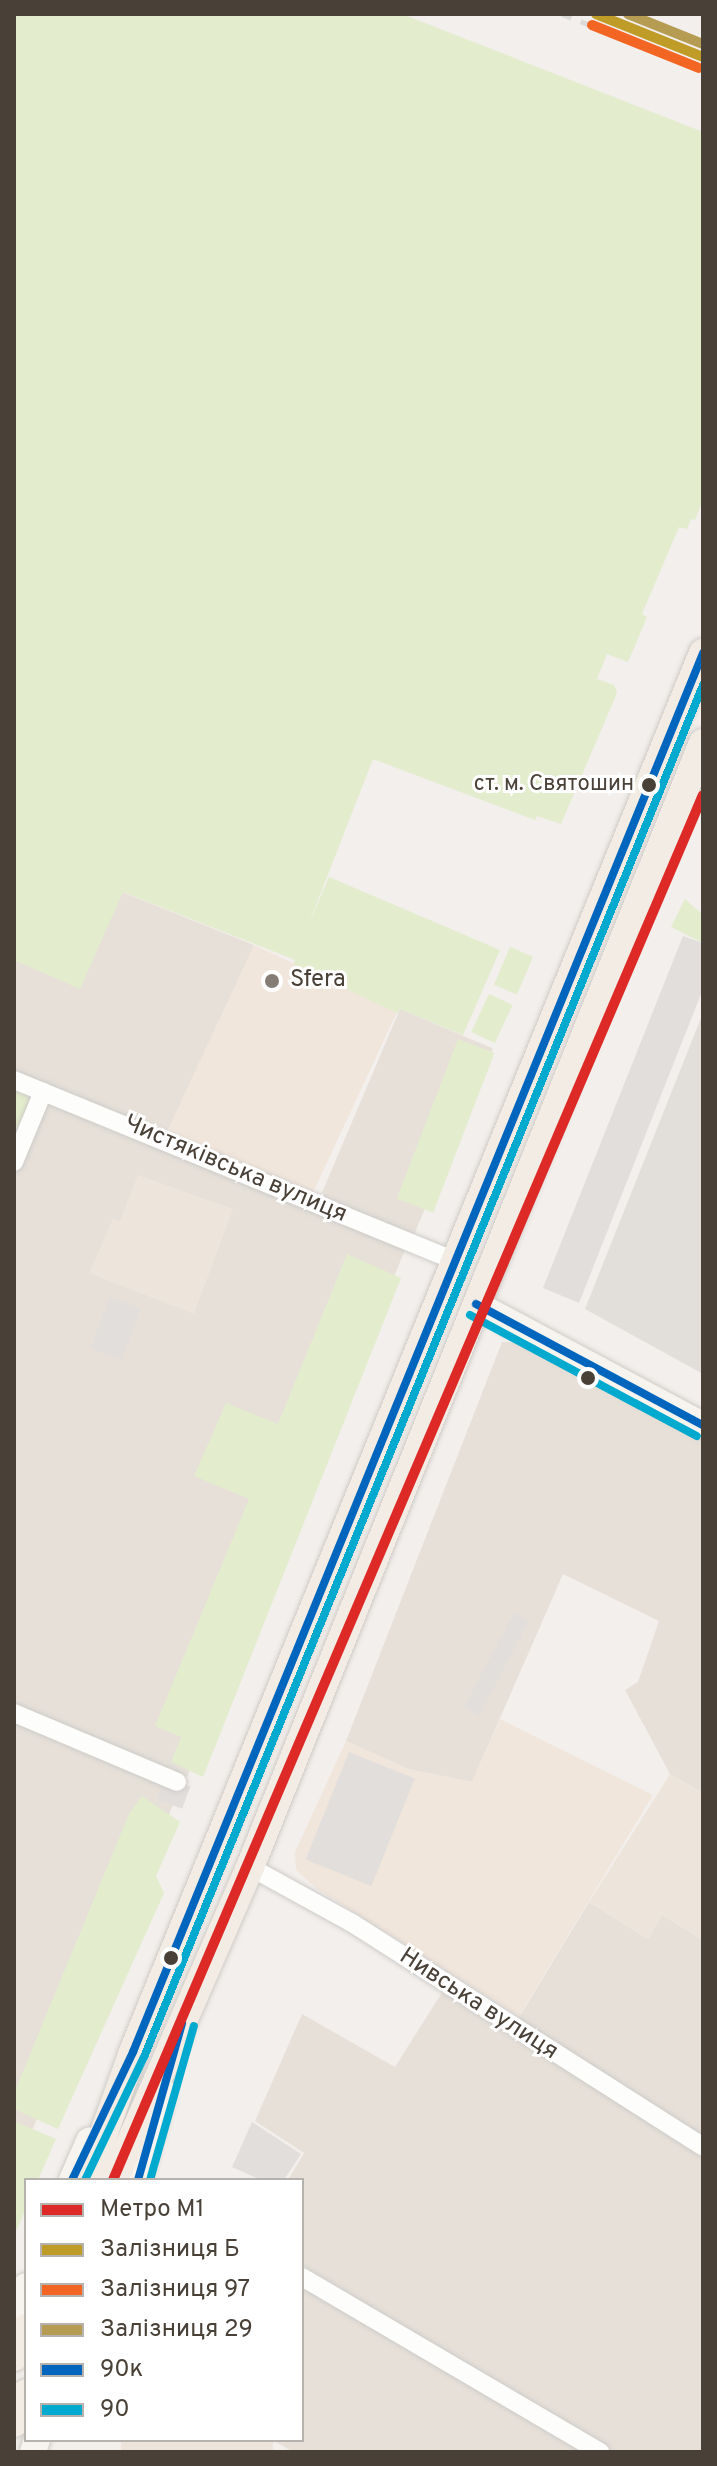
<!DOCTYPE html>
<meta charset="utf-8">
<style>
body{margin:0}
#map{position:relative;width:717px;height:2466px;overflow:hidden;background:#f2efec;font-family:Overpass,sans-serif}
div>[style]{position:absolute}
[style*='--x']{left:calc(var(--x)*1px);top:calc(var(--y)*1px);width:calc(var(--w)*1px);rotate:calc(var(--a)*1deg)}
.residential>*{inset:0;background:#e6e0d9;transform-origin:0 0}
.commercial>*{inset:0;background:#f1e6dc;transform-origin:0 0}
.industrial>*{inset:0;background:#e2deda}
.education>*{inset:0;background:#ede5db;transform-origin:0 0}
.green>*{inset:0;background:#e3eccc;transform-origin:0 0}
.parking>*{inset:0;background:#e1dedc;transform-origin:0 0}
.roads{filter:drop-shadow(0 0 2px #cecbc8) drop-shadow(0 0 2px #cecbc8)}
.street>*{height:18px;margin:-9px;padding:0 9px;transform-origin:9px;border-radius:9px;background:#fdfdfc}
.secondary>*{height:26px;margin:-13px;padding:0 13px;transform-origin:13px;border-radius:13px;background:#f7f4ef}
.primary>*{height:28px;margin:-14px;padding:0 14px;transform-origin:14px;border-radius:14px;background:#f2ece4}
.rail>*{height:5px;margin-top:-2.5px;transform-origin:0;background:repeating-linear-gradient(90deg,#dadad9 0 10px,transparent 0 20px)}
.bus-1>*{height:8px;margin:-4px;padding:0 4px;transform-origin:4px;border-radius:4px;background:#0065bd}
.bus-2>*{height:8px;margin:-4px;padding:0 4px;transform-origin:4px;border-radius:4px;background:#00a9ce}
.rail-1>*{height:10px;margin:-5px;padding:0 5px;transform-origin:5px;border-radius:5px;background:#bf9c27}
.rail-2>*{height:10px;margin:-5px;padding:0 5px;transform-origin:5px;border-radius:5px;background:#f26522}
.rail-3>*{height:10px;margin:-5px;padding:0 5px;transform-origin:5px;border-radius:5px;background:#b69c53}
.metro-1>*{height:10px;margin:-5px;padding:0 5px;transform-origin:5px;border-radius:5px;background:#dd2a26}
.dots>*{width:22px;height:22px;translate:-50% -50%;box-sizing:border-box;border:4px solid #fff;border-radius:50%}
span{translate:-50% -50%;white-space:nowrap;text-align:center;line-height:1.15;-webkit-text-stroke:6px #fff;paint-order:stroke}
.bus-label{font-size:22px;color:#494037}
.right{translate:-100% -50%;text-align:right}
.poi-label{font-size:24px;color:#494037}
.left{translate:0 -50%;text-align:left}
.street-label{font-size:24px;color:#494037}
.frame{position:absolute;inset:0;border:16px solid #494037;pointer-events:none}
.legend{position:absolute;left:24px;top:2178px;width:280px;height:264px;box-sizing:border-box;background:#fff;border:2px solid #b6b3af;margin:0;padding:10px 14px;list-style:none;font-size:24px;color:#494037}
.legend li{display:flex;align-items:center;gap:16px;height:40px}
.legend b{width:40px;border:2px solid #b6b3af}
</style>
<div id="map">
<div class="residential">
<div style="clip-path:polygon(122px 892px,254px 945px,170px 1135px,14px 1072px,14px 949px)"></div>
<div style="left:400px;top:1009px;width:101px;height:206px;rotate:23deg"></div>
<div style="clip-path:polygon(49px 1099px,405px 1250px,187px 1777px,14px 1706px,14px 1175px,44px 1103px)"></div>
<div style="clip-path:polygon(502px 1342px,521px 1343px,703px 1439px,703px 1793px,670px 1774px,625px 1690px,638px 1682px,659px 1621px,563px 1574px,472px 1782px,408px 1769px,346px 1741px)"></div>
<div style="clip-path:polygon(14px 1720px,180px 1789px,14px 2172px)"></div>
<div style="clip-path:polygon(589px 1902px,648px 1939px,662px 1915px,703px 1940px,703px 2139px,515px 2024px)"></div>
<div style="clip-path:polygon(443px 1991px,703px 2153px,703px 2452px,611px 2452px,302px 2265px,302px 2180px,288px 2180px,304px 2153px,255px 2121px,302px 2014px,395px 2067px)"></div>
<div style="clip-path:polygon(302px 2285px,587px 2452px,293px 2452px,273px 2440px,302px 2440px)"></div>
</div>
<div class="commercial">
<div style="left:254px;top:945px;width:158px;height:208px;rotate:25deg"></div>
<div style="clip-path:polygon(500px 1719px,653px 1795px,519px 2016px,317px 1889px,296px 1870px,295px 1852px,346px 1741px,408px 1769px,472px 1782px)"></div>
</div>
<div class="industrial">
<div style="clip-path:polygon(703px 1013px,703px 1374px,585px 1309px)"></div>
</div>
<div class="education">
<div style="clip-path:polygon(138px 1175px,233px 1209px,194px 1314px,89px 1273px,113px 1219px,120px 1221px)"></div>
<div style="clip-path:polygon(670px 1774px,703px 1793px,703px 1940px,662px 1915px,648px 1939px,589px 1902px)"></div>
<div style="left:121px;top:2440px;width:152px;height:13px"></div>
</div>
<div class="green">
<div style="clip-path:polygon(14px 14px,402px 14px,703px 132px,703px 499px,695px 520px,691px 519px,687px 529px,679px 527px,642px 614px,647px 617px,628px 662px,607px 654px,597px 679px,614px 685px,617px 693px,561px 824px,537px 816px,535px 820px,373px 759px,307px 928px,329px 877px,500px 950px,463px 1035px,400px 1009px,397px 1013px,293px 964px,295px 960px,123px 892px,80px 989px,14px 960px)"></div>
<div style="clip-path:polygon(685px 899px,703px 915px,703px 943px,671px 927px)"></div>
<div style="left:510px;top:947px;width:25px;height:41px;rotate:23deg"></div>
<div style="left:489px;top:994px;width:26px;height:42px;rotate:25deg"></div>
<div style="left:458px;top:1039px;width:39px;height:171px;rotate:21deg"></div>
<div style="clip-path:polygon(14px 1088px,31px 1097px,14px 1136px)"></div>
<div style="clip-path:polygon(347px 1254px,401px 1278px,203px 1777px,171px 1762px,181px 1737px,155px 1726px,249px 1499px,194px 1476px,226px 1403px,278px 1424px)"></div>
<div style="clip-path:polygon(142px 1796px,180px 1822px,156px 1876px,164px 1893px,58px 2129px,14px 2109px,14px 2093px,129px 1814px)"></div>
<div style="clip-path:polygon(14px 2121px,56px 2139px,38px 2180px,26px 2180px,26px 2208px,14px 2236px)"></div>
</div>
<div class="parking">
<div style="clip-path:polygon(683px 936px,703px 943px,703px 989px,579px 1303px,543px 1288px)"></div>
<div style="left:110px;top:1297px;width:33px;height:55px;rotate:21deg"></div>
<div style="left:514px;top:1613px;width:17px;height:107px;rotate:28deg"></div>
<div style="left:349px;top:1752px;width:71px;height:116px;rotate:22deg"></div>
<div style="left:165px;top:1777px;width:27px;height:24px;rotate:20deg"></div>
<div style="clip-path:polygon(252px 2122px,301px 2154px,284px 2180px,261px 2180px,232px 2167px)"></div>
</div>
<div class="roads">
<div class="street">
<div style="--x:14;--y:1080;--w:479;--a:22.3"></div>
<div style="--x:14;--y:1162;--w:76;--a:-67.5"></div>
<div style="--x:14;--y:1713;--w:177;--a:22.9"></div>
<div style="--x:250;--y:1867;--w:116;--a:28.8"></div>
<div style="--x:352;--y:1923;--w:416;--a:32.5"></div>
<div style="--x:302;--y:2277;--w:346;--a:30.4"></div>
</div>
<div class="secondary">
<div style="--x:476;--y:1304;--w:257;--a:28.1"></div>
<div style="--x:72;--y:2180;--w:43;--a:-66.4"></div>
<div style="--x:138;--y:2180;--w:92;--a:-74.3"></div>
<div style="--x:14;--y:2314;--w:30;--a:-67"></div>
<div style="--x:33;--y:2452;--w:13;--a:-72"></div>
</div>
<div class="primary">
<div style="--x:87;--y:2180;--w:136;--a:-70.2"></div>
<div style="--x:133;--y:2052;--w:1511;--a:-67.83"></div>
<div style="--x:114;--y:2180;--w:341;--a:-66.5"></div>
<div style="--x:250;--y:1867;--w:1212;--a:-68.05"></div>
<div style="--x:14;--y:2357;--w:31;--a:-68"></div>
<div style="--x:14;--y:2423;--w:32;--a:-68"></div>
</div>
</div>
<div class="rail">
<div style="--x:562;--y:14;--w:151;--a:21.3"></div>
</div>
<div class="bus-1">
<div style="--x:476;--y:1304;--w:257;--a:28.1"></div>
<div style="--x:72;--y:2180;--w:142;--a:-64.5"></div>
<div style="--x:133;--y:2052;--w:1511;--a:-67.83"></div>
<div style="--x:138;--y:2180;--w:163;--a:-74.3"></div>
</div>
<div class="bus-2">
<div style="--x:470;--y:1315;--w:257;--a:28.1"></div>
<div style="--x:85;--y:2180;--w:136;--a:-64.4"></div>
<div style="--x:144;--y:2057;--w:1482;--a:-67.83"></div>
<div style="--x:150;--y:2180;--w:160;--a:-74.1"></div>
</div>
<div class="rail-1">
<div style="--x:596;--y:14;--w:115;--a:21.9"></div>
</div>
<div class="rail-2">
<div style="--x:592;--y:25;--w:115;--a:21.9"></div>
</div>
<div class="rail-3">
<div style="--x:628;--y:14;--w:81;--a:21.8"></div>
</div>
<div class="metro-1">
<div style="--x:113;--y:2180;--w:1505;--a:-66.93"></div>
</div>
<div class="dots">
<div style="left:649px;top:785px;background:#494037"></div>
<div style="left:272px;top:981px;background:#847d76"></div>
<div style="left:588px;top:1378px;background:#494037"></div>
<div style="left:171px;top:1958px;background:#494037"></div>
</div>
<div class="bus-label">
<span class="right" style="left:634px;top:785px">ст. м. Святошин</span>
</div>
<div class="poi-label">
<span class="left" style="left:290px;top:981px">Sfera</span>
</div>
<div class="street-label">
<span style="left:235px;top:1170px;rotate:23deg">Чистяківська вулиця</span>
<span style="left:478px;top:2005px;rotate:33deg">Нивська вулиця</span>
</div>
<div class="frame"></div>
<ul class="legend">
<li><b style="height:10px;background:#dd2a26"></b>Метро M1</li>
<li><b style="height:10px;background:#bf9c27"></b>Залізниця Б</li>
<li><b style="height:10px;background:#f26522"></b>Залізниця 97</li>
<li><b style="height:10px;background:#b69c53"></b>Залізниця 29</li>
<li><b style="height:10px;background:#0065bd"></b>90к</li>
<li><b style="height:10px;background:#00a9ce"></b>90</li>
</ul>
</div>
